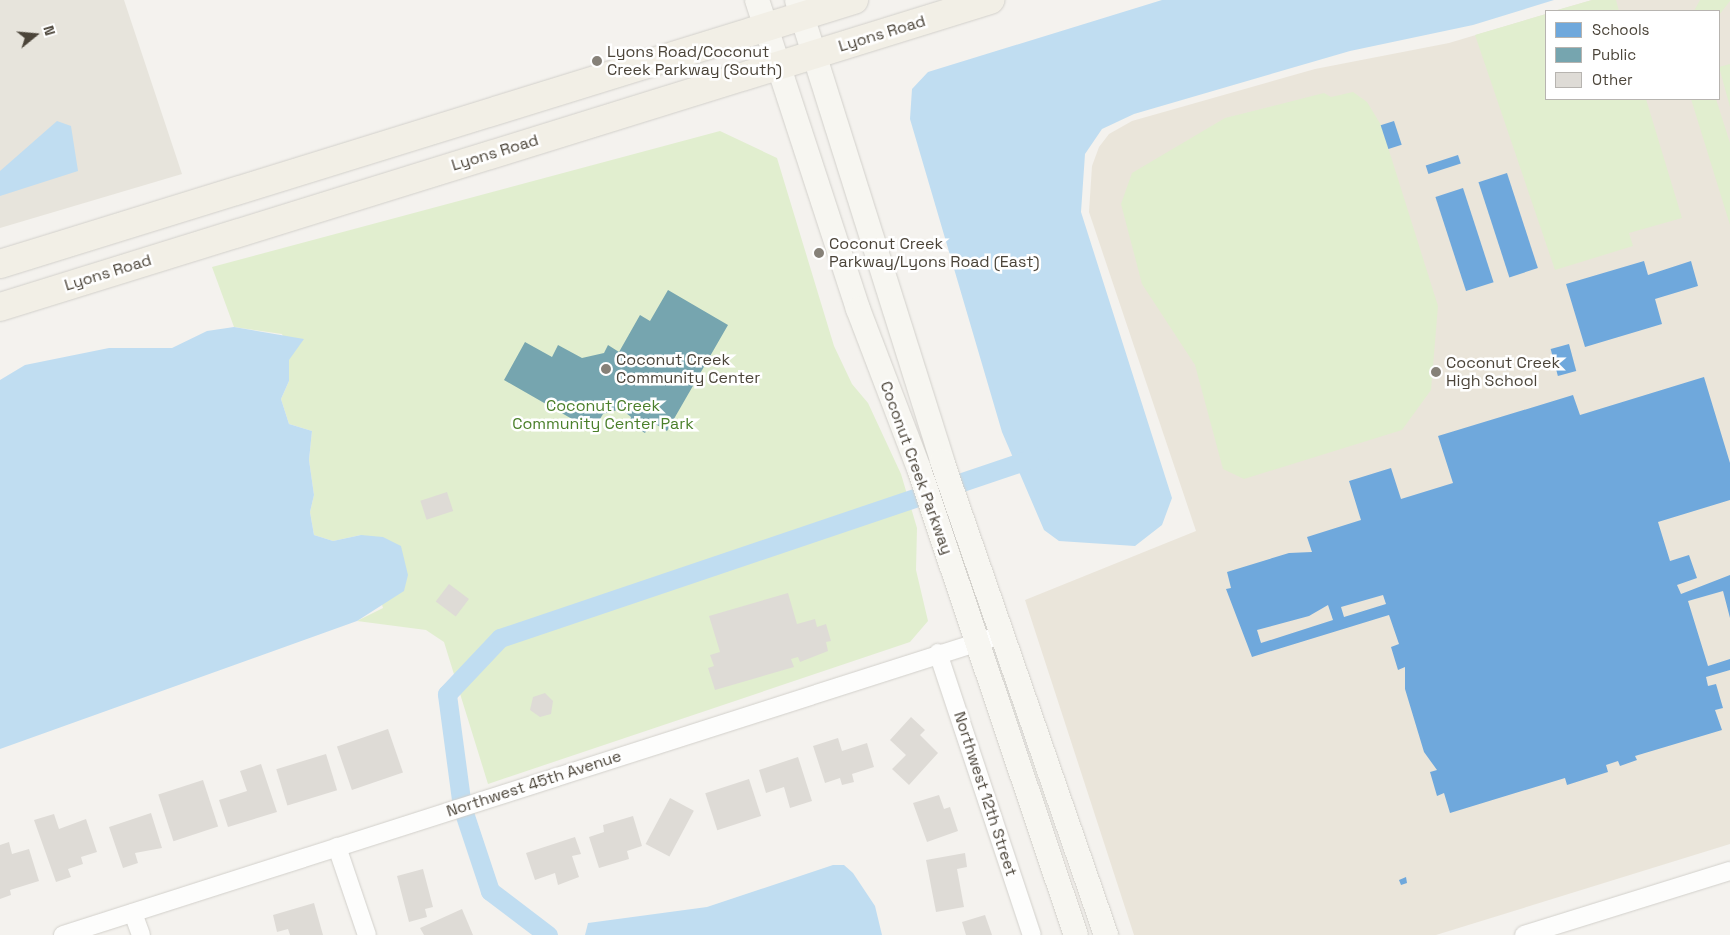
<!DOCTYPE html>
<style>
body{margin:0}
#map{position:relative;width:1730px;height:935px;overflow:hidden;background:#f4f2ee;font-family:"Space Grotesk",sans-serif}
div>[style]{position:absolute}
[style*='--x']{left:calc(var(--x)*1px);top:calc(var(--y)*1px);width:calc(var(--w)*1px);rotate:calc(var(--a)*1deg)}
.residential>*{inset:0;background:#e7e4dc}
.education>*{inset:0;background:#eae5da}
.green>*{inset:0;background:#e1eecf}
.water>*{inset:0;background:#c0ddf1}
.schools>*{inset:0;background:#6fa8dc;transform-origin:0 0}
.public>*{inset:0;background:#76a5af}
.canal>*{height:19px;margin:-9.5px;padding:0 9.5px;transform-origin:9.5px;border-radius:9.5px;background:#c0ddf1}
.building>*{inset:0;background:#dedbd6;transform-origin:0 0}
.roads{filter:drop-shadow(0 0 1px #d2d0cb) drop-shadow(0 0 1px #d2d0cb)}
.minor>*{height:18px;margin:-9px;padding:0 9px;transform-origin:9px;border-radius:9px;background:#fdfdfc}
.secondary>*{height:24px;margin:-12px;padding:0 12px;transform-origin:12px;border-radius:12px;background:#f7f6f1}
.primary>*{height:28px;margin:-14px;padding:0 14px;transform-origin:14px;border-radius:14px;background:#f2efe6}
.dots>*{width:14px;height:14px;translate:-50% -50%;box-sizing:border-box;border:2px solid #fff;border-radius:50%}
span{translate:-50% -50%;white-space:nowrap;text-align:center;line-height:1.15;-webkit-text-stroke:5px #fff;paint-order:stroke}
.street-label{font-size:16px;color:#4b4439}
.poi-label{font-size:16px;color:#4b4439}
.left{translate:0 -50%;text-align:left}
.park-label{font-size:16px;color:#4a7f2a}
.legend{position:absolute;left:1545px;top:10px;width:175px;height:90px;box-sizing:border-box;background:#fff;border:1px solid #b7b4b0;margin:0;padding:6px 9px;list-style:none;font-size:15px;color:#4b4439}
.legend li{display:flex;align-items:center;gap:10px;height:25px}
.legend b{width:25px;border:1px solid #b7b4b0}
.north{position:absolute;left:10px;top:10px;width:50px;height:50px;-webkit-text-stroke:4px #fff;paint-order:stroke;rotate:73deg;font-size:14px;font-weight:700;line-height:20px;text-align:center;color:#4b4439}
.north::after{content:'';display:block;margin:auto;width:18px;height:22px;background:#4b4439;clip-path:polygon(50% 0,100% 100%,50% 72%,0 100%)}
</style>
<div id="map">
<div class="residential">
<div style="clip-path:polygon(0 0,124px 0,182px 174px,0 228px)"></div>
</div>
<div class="education">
<div style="clip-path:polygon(1592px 0,1730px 0,1730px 844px,1436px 935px,1134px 935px,1025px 600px,1196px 531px,1089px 212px,1092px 166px,1099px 147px,1109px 134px,1132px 121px,1315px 69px,1449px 43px,1546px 14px,1546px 99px,1719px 99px,1719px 11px,1554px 11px)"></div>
</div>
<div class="green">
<div style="clip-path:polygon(1592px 0,1616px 0,1619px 11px,1554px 11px)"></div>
<div style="clip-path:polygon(1700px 0,1730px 0,1730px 1px,1719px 15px,1719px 11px,1694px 11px)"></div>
<div style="clip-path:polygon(1546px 14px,1546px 99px,1646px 99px,1682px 218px,1629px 233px,1633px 246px,1555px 270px,1475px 35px)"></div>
<div style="clip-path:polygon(1730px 64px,1730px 107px,1719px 67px)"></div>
<div style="clip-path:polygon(1353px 92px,1367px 102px,1381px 125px,1438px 306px,1431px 390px,1402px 430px,1244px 479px,1223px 469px,1195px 365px,1142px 284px,1121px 204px,1132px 173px,1225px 118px,1324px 93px,1331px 97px)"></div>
<div style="clip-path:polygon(1691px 99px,1716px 99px,1730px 143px,1730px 225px)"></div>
<div style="clip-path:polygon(720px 131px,777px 158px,834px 346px,852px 384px,868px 403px,901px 474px,917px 528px,916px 570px,928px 621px,910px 642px,488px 784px,444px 642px,426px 630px,357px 621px,383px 608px,361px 535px,333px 541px,314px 535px,310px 512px,314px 495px,309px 460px,312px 431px,289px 424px,281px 399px,289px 381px,289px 360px,282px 334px,234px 327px,212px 267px)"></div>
</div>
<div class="water">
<div style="clip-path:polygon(1162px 0,1554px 0,1473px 25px,1350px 51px,1134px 114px,1102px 129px,1085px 154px,1081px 212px,1172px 498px,1162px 525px,1135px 546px,1059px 541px,1044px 530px,1002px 432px,910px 119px,912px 89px,928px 72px)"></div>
<div style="clip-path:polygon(57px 121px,71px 126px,78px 171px,0 196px,0 171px)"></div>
<div style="clip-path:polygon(234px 327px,304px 339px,289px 360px,289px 381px,281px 399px,289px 424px,312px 431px,309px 460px,314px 495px,310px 512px,314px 535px,333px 541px,361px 535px,383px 537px,401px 546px,408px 575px,404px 591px,357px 621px,0 749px,0 380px,25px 365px,109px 348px,172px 348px,207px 331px)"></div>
<div style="clip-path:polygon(833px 865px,844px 865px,853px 873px,875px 906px,882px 935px,585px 935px,588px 923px,707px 907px)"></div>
</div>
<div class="schools">
<div style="left:1394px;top:121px;width:25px;height:14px;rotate:72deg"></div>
<div style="left:1458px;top:155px;width:9px;height:34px;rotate:72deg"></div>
<div style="left:1507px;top:173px;width:100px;height:30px;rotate:72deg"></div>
<div style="left:1463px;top:188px;width:99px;height:29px;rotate:72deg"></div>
<div style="clip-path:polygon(1644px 261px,1648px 275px,1691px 261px,1698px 286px,1655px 299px,1662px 324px,1585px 347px,1566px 284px)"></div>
<div style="left:1569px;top:344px;width:28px;height:19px;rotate:75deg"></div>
<div style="clip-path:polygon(evenodd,1704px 377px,1730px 463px,1730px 500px,1658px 522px,1670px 561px,1689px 555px,1697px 578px,1677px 585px,1681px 594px,1730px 575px,1730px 618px,1723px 591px,1688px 601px,1708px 666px,1730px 659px,1730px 670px,1706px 677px,1708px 686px,1716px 684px,1723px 708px,1715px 710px,1722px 730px,1635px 756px,1637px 760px,1620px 766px,1618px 761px,1606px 765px,1608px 772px,1567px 785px,1565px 778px,1450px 813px,1444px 793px,1437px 796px,1430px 772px,1437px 770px,1424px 752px,1405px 689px,1405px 667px,1398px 670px,1391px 647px,1399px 644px,1389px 615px,1252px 657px,1226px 589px,1231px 588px,1227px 572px,1289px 553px,1312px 552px,1307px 537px,1361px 520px,1349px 481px,1391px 468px,1401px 499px,1453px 483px,1438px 436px,1573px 395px,1580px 415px,1704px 377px,1383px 595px,1386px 604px,1344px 617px,1341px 607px,1383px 595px,1704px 377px,1328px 605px,1333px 620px,1261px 643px,1257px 630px,1309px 616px,1328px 605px)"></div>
<div style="clip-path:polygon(1406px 877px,1407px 883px,1401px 885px,1399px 880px)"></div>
</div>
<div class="public">
<div style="clip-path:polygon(668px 290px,728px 325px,667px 431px,652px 422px,645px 433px,629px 424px,631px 417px,621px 409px,603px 414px,593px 431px,504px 380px,525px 342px,552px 357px,558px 345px,582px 358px,604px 353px,608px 345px,619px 352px,640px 315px,650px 321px)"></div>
</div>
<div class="canal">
<div style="--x:548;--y:935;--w:73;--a:-142.8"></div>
<div style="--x:490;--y:891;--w:89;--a:-108.4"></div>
<div style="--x:462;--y:807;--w:114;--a:-97.6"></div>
<div style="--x:447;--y:694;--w:77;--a:-46.6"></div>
<div style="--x:500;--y:638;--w:569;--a:-18.66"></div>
</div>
<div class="building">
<div style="left:447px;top:492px;width:20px;height:28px;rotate:72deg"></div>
<div style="left:449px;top:584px;width:25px;height:22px;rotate:37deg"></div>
<div style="clip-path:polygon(788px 593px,797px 624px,815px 619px,817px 627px,826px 624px,831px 641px,826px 642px,828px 651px,800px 662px,798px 657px,791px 659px,794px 667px,715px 690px,708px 668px,714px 666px,710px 655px,720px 652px,709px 616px)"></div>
<div style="clip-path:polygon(545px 693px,553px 701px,551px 714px,540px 717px,530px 710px,533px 697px)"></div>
<div style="clip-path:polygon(911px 717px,925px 730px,920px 735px,938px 753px,909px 785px,892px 769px,906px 755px,890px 740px)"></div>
<div style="left:388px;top:729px;width:46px;height:54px;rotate:71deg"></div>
<div style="clip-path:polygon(838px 738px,842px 751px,867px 743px,874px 767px,852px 774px,854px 782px,842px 785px,840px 778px,825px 783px,813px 746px)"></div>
<div style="left:326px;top:754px;width:38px;height:52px;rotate:73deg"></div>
<div style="clip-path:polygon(798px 757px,812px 801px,790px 808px,784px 787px,766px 793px,759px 770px)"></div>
<div style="clip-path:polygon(261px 764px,277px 812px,228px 827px,219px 800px,247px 791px,240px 771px)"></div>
<div style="left:749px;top:779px;width:39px;height:46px;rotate:72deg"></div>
<div style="left:203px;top:780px;width:49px;height:47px;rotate:72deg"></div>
<div style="clip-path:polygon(939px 795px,944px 809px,950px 807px,958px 831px,927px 842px,913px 803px)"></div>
<div style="left:670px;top:798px;width:27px;height:52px;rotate:28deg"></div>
<div style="clip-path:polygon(151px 813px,162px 848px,135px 853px,138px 863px,123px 868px,109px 827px)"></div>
<div style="clip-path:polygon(54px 814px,59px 829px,86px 819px,97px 852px,81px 857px,83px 864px,68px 869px,71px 877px,56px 882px,34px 820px)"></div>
<div style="clip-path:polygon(633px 816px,642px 846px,627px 851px,629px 859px,599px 868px,589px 837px,604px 832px,603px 825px)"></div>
<div style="clip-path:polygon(575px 837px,581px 854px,572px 856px,579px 877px,558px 885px,555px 873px,535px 880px,526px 853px)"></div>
<div style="clip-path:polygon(9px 842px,12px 854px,29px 849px,39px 881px,10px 890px,11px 895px,0 899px,0 845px)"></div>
<div style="clip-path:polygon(965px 853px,967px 867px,957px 869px,964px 907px,936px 912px,926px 860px)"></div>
<div style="clip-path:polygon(423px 869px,433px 907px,425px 909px,427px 917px,409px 922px,397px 876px)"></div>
<div style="clip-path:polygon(314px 903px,323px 935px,290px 935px,288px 929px,277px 932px,273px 915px)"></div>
<div style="clip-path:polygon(462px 909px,473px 935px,424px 935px,420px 928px)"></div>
<div style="clip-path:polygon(985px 915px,992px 935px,966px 935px,962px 922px)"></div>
</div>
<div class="roads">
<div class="minor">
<div style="--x:938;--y:653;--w:297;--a:71.6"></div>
<div style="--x:337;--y:847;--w:93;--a:71.2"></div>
<div style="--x:133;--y:913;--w:23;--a:70"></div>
<div style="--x:63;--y:935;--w:988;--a:-17.74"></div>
<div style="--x:1524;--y:935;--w:216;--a:-17.3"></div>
</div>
<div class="secondary">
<div style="--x:757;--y:0;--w:325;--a:71.9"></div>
<div style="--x:858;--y:309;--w:171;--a:69.1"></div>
<div style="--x:919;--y:469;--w:492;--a:71.4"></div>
<div style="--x:797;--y:0;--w:483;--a:72.5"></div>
<div style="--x:942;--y:461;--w:502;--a:70.91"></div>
</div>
<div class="primary">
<div style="--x:0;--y:264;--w:894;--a:-17.18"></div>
<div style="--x:0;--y:307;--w:1037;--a:-17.23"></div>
</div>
</div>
<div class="dots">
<div style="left:597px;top:61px;background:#868178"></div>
<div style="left:819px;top:253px;background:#868178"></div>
<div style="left:606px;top:369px;background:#868178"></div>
<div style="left:1436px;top:372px;background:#868178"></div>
</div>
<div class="street-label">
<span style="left:882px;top:34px;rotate:-17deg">Lyons Road</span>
<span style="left:495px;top:153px;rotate:-17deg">Lyons Road</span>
<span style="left:108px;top:273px;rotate:-17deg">Lyons Road</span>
<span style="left:916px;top:468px;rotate:70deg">Coconut Creek Parkway</span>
<span style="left:534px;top:784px;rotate:-18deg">Northwest 45th Avenue</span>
<span style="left:985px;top:794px;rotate:72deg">Northwest 12th Street</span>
</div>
<div class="poi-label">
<span class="left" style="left:607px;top:61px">Lyons Road/Coconut<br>Creek Parkway (South)</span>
<span class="left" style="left:829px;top:253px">Coconut Creek<br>Parkway/Lyons Road (East)</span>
<span class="left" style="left:616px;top:369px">Coconut Creek<br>Community Center</span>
<span class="left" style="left:1446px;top:372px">Coconut Creek<br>High School</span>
</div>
<div class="park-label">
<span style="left:603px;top:415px">Coconut Creek<br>Community Center Park</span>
</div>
<ul class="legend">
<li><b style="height:14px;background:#6fa8dc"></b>Schools</li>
<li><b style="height:14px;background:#76a5af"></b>Public</li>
<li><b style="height:14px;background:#dedbd6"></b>Other</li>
</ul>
<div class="north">N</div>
</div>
